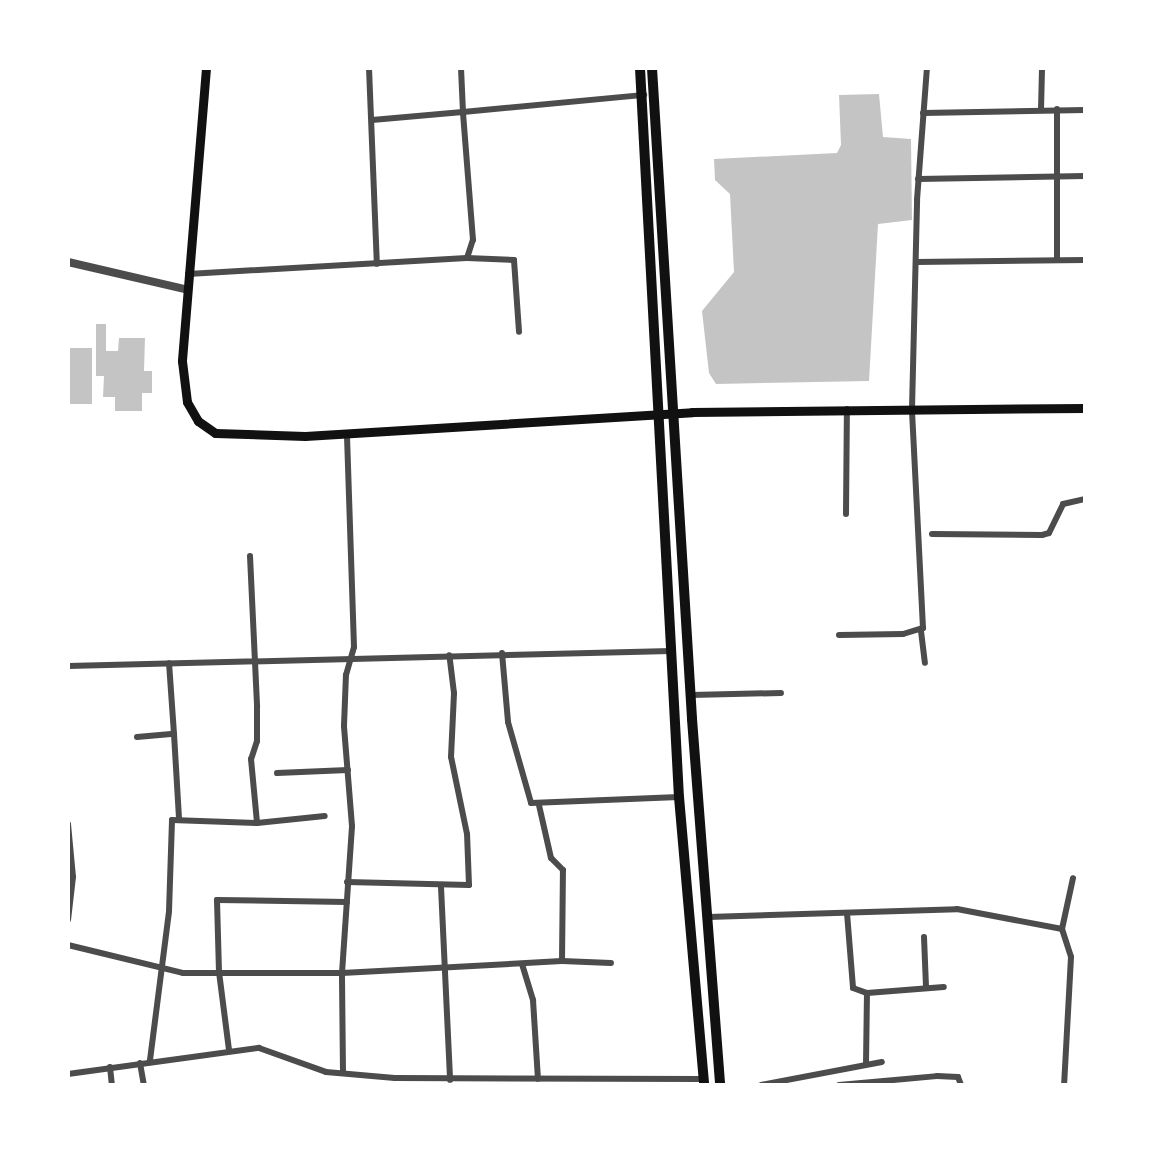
<!DOCTYPE html>
<style>
body{margin:0}
#map{position:relative;width:1153px;height:1153px;overflow:hidden;background:#fff;font-family:Arial,sans-serif}
div>[style]{position:absolute}
[style*='--x']{left:calc(var(--x)*1px);top:calc(var(--y)*1px);width:calc(var(--w)*1px);rotate:calc(var(--a)*1deg)}
.building>*{inset:0;background:#c4c4c4;transform-origin:0 0}
.minor>*{height:6px;margin:-3px;padding:0 3px;transform-origin:3px;border-radius:3px;background:#4c4c4c}
.tertiary>*{height:8px;margin:-4px;padding:0 4px;transform-origin:4px;border-radius:4px;background:#4c4c4c}
.secondary>*{height:9px;margin:-4.5px;padding:0 4.5px;transform-origin:4.5px;border-radius:4.5px;background:#111}
.trunk>*{height:10px;margin:-5px;padding:0 5px;transform-origin:5px;border-radius:5px;background:#111}
span{translate:-50% -50%;white-space:nowrap;text-align:center;line-height:1.15;-webkit-text-stroke:7px #fff;paint-order:stroke}
.frame{position:absolute;inset:0;border:70px solid #fff;pointer-events:none}
</style>
<div id="map">
<div class="building">
<div style="clip-path:polygon(879px 94px,883px 137px,911px 139px,912px 220px,878px 224px,869px 381px,716px 384px,709px 373px,702px 311px,734px 272px,730px 194px,715px 180px,714px 159px,837px 153px,841px 145px,839px 95px)"></div>
<div style="clip-path:polygon(96px 324px,106px 324px,106px 351px,118px 351px,119px 338px,145px 338px,144px 371px,152px 371px,152px 393px,142px 393px,142px 411px,115px 411px,115px 397px,103px 397px,104px 376px,96px 376px)"></div>
<div style="left:68px;top:348px;width:24px;height:56px"></div>
</div>
<div class="minor">
<div style="--x:369;--y:68;--w:196;--a:87.7"></div>
<div style="--x:1057;--y:109;--w:151;--a:90"></div>
<div style="--x:1041;--y:110;--w:42;--a:-88.6"></div>
<div style="--x:923;--y:113;--w:162;--a:-1.1"></div>
<div style="--x:372;--y:120;--w:91;--a:-5"></div>
<div style="--x:463;--y:112;--w:44;--a:-92.6"></div>
<div style="--x:918;--y:179;--w:167;--a:-1"></div>
<div style="--x:467;--y:258;--w:47;--a:2.4"></div>
<div style="--x:514;--y:260;--w:72;--a:86"></div>
<div style="--x:916;--y:262;--w:169;--a:-0.7"></div>
<div style="--x:188;--y:274;--w:279;--a:-3.3"></div>
<div style="--x:467;--y:258;--w:19;--a:-72"></div>
<div style="--x:473;--y:240;--w:128;--a:-94.5"></div>
<div style="--x:463;--y:112;--w:182;--a:-5.4"></div>
<div style="--x:846;--y:514;--w:105;--a:-89.5"></div>
<div style="--x:932;--y:534;--w:110;--a:0.5"></div>
<div style="--x:1042;--y:535;--w:7;--a:-16"></div>
<div style="--x:1049;--y:533;--w:32;--a:-64"></div>
<div style="--x:1063;--y:504;--w:23;--a:-13"></div>
<div style="--x:250;--y:556;--w:151;--a:87.3"></div>
<div style="--x:257;--y:707;--w:34;--a:90"></div>
<div style="--x:257;--y:741;--w:19;--a:108"></div>
<div style="--x:251;--y:759;--w:64;--a:84.6"></div>
<div style="--x:921;--y:631;--w:32;--a:83"></div>
<div style="--x:839;--y:635;--w:64;--a:-0.9"></div>
<div style="--x:903;--y:634;--w:21;--a:-17"></div>
<div style="--x:923;--y:628;--w:219;--a:-92.9"></div>
<div style="--x:912;--y:409;--w:209;--a:-88.6"></div>
<div style="--x:917;--y:200;--w:132;--a:-85.7"></div>
<div style="--x:502;--y:653;--w:69;--a:85"></div>
<div style="--x:508;--y:722;--w:84;--a:74.1"></div>
<div style="--x:531;--y:803;--w:148;--a:-2.3"></div>
<div style="--x:68;--y:666;--w:603;--a:-1.42"></div>
<div style="--x:691;--y:695;--w:90;--a:-1.3"></div>
<div style="--x:174;--y:734;--w:84;--a:86.6"></div>
<div style="--x:137;--y:737;--w:37;--a:-5"></div>
<div style="--x:174;--y:734;--w:71;--a:-94"></div>
<div style="--x:277;--y:773;--w:71;--a:-2.4"></div>
<div style="--x:68;--y:824;--w:53;--a:84.6"></div>
<div style="--x:73;--y:877;--w:43;--a:96.6"></div>
<div style="--x:347;--y:882;--w:122;--a:1.4"></div>
<div style="--x:469;--y:885;--w:51;--a:-92.2"></div>
<div style="--x:467;--y:834;--w:79;--a:-101.7"></div>
<div style="--x:451;--y:757;--w:64;--a:-87.3"></div>
<div style="--x:454;--y:693;--w:38;--a:-97"></div>
<div style="--x:441;--y:887;--w:193;--a:87.3"></div>
<div style="--x:847;--y:913;--w:75;--a:85.4"></div>
<div style="--x:853;--y:988;--w:15;--a:20"></div>
<div style="--x:708;--y:917;--w:249;--a:-1.8"></div>
<div style="--x:957;--y:909;--w:107;--a:10.8"></div>
<div style="--x:1062;--y:929;--w:29;--a:72"></div>
<div style="--x:1071;--y:957;--w:128;--a:93.1"></div>
<div style="--x:1062;--y:929;--w:52;--a:-77.8"></div>
<div style="--x:924;--y:937;--w:50;--a:87.7"></div>
<div style="--x:68;--y:945;--w:118;--a:13.7"></div>
<div style="--x:183;--y:973;--w:159;--a:0"></div>
<div style="--x:342;--y:973;--w:220;--a:-3.1"></div>
<div style="--x:562;--y:961;--w:91;--a:-89.4"></div>
<div style="--x:563;--y:870;--w:17;--a:-135"></div>
<div style="--x:551;--y:858;--w:54;--a:-102.8"></div>
<div style="--x:562;--y:961;--w:49;--a:2.3"></div>
<div style="--x:522;--y:964;--w:38;--a:73"></div>
<div style="--x:533;--y:1000;--w:79;--a:86.4"></div>
<div style="--x:229;--y:1050;--w:79;--a:-97.3"></div>
<div style="--x:219;--y:972;--w:72;--a:-91.6"></div>
<div style="--x:217;--y:900;--w:130;--a:0.9"></div>
<div style="--x:150;--y:1060;--w:150;--a:-82.7"></div>
<div style="--x:169;--y:911;--w:91;--a:-88.1"></div>
<div style="--x:172;--y:820;--w:85;--a:2"></div>
<div style="--x:257;--y:823;--w:68;--a:-5.9"></div>
<div style="--x:140;--y:1063;--w:22;--a:80"></div>
<div style="--x:866;--y:1064;--w:71;--a:-89.2"></div>
<div style="--x:867;--y:993;--w:77;--a:-4.5"></div>
<div style="--x:110;--y:1067;--w:18;--a:84"></div>
<div style="--x:343;--y:1073;--w:100;--a:-90.6"></div>
<div style="--x:342;--y:973;--w:147;--a:-86.1"></div>
<div style="--x:352;--y:826;--w:100;--a:-94.6"></div>
<div style="--x:344;--y:726;--w:51;--a:-87.8"></div>
<div style="--x:346;--y:675;--w:29;--a:-74"></div>
<div style="--x:354;--y:647;--w:214;--a:-91.9"></div>
<div style="--x:68;--y:1074;--w:193;--a:-7.8"></div>
<div style="--x:259;--y:1048;--w:71;--a:19.7"></div>
<div style="--x:326;--y:1072;--w:69;--a:5"></div>
<div style="--x:395;--y:1078;--w:308;--a:0.2"></div>
<div style="--x:761;--y:1085;--w:123;--a:-10.8"></div>
<div style="--x:839;--y:1085;--w:98;--a:-5.2"></div>
<div style="--x:937;--y:1076;--w:21;--a:3"></div>
<div style="--x:958;--y:1077;--w:9;--a:69"></div>
</div>
<div class="tertiary">
<div style="--x:68;--y:262;--w:119;--a:13.1"></div>
</div>
<div class="secondary">
<div style="--x:206;--y:68;--w:294;--a:94.7"></div>
<div style="--x:182;--y:361;--w:41;--a:83"></div>
<div style="--x:187;--y:402;--w:22;--a:60"></div>
<div style="--x:198;--y:421;--w:21;--a:35"></div>
<div style="--x:215;--y:433;--w:90;--a:1.9"></div>
<div style="--x:305;--y:436;--w:388;--a:-3.5"></div>
<div style="--x:692;--y:412;--w:393;--a:-0.6"></div>
</div>
<div class="trunk">
<div style="--x:640;--y:68;--w:730;--a:86.94"></div>
<div style="--x:679;--y:797;--w:289;--a:85"></div>
<div style="--x:652;--y:68;--w:652;--a:86.48"></div>
<div style="--x:692;--y:719;--w:367;--a:85.6"></div>
</div>
<div class="frame"></div>
</div>
